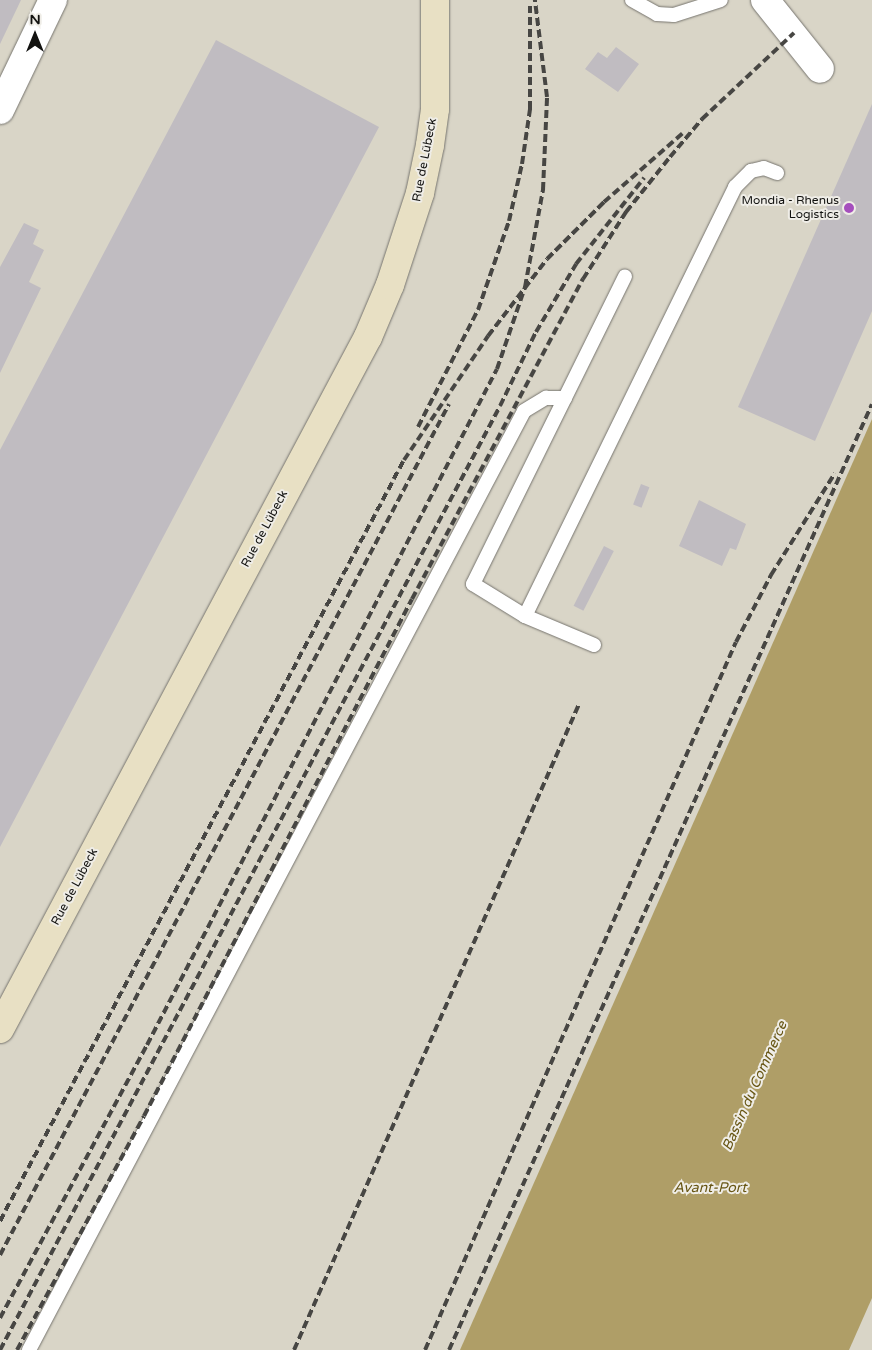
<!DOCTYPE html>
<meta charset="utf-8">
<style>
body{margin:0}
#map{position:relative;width:872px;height:1350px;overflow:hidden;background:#e2e0d9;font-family:"Varela Round",sans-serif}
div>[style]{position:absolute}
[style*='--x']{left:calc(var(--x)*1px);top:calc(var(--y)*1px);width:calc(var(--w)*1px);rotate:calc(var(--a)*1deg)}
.built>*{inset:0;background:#d9d5c7;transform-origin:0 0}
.water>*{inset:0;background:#af9e67}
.building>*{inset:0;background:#c0bcc1;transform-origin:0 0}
.roads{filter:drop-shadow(0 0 1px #76746e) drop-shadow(0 0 1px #76746e)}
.service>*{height:14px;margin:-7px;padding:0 7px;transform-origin:7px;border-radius:7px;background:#fff}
.minor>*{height:28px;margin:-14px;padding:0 14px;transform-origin:14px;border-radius:14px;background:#fff}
.secondary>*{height:28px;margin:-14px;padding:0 14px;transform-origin:14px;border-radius:14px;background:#e8e0c4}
.rail>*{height:4px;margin-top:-2px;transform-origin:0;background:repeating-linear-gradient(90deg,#474643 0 8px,transparent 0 12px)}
.dots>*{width:14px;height:14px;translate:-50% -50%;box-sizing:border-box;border:2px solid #efede7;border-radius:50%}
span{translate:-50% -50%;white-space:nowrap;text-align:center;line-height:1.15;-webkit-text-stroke:4px #efede7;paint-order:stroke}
.street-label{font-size:12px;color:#121210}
.poi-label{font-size:12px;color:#121210}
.right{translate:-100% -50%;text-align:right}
.water-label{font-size:14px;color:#685614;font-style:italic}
.north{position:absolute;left:10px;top:10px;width:50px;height:50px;-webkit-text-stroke:4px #efede7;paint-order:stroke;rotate:0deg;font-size:14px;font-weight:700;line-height:20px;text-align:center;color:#121210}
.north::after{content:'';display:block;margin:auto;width:18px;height:22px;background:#121210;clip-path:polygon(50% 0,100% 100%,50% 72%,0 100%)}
</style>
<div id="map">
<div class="built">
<div style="left:0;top:0;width:872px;height:1350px"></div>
</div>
<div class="water">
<div style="clip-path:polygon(872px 419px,872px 1298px,849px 1350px,460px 1350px)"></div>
</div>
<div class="building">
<div style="clip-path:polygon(0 0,21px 0,0 44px)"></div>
<div style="clip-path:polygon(216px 40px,379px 127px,0 847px,0 450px)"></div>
<div style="clip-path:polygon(616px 47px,639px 64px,618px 92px,585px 69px,598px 52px,607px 58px)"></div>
<div style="clip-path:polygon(872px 104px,872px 311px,815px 441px,738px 407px)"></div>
<div style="clip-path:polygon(24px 223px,39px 230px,33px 244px,44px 250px,29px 282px,41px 288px,0 373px,0 267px)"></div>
<div style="left:641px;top:484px;width:9px;height:22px;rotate:21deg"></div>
<div style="clip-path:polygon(699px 500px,746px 524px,736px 550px,730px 548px,722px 566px,679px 546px)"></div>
<div style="left:604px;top:546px;width:11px;height:67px;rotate:27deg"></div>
</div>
<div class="roads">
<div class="service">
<div style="--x:632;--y:0;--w:29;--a:29"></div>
<div style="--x:657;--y:14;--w:17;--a:3"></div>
<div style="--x:674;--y:15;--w:49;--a:-17.7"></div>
<div style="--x:525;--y:616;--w:61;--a:-148.4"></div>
<div style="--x:473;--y:584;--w:343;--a:-63.7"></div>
<div style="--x:594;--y:645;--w:75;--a:-157.2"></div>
<div style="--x:525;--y:616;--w:478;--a:-63.9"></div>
<div style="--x:735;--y:187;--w:23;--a:-45"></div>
<div style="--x:751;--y:171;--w:13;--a:-13"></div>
<div style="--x:764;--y:168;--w:14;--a:21"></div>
<div style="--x:29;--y:1350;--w:1061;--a:-62.2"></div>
<div style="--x:524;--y:411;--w:26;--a:-31"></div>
<div style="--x:546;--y:398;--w:19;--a:0"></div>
</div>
<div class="minor">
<div style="--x:765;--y:0;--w:88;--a:51.4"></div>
<div style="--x:0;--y:110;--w:122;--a:-64.3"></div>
</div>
<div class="secondary">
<div style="--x:0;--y:1029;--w:784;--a:-62"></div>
<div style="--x:368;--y:337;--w:56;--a:-67.1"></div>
<div style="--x:390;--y:285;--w:97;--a:-71.9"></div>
<div style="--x:420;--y:193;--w:49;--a:-78.2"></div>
<div style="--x:430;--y:145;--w:36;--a:-82"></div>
<div style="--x:435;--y:109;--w:109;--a:-90"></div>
</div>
</div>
<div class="rail">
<div style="--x:418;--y:427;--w:131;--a:-62.9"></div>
<div style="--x:478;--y:310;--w:94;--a:-70.8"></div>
<div style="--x:509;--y:221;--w:58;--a:-77.2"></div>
<div style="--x:522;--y:164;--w:56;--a:-81.7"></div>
<div style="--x:530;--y:109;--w:103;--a:-90"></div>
<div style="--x:0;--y:1221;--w:862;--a:-62.04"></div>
<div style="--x:404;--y:460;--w:150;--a:-55.9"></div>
<div style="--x:488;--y:336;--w:97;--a:-52.5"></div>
<div style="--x:547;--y:259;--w:81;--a:-45"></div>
<div style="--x:604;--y:202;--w:106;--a:-41.2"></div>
<div style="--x:0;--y:1255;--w:962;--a:-62.18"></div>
<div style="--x:0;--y:1318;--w:310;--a:-61.7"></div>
<div style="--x:147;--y:1045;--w:761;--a:-62.63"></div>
<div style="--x:497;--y:369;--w:87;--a:-71.1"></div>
<div style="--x:525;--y:287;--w:99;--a:-79.5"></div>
<div style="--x:543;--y:190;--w:93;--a:-87.5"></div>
<div style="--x:547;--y:97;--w:98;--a:-97.1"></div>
<div style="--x:0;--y:1350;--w:1068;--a:-62.09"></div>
<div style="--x:500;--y:406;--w:82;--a:-64.1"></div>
<div style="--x:536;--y:332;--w:79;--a:-59.5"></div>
<div style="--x:576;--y:264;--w:110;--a:-51.7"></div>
<div style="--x:17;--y:1350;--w:266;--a:-61.5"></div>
<div style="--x:144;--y:1116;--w:582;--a:-62.6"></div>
<div style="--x:412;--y:599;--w:363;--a:-61.9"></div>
<div style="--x:583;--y:279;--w:80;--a:-57.3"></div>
<div style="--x:626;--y:212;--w:70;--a:-51.3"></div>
<div style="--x:670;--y:157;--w:50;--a:-49.9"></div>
<div style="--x:702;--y:119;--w:126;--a:-43.1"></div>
<div style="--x:294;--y:1350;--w:706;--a:-66.19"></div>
<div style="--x:425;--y:1350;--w:773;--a:-66.29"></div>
<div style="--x:736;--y:642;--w:76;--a:-62.4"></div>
<div style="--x:771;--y:575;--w:120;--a:-57.9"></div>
<div style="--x:449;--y:1350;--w:1036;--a:-65.91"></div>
</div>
<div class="dots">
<div style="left:849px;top:208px;background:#a54fbd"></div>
</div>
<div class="street-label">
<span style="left:425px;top:160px;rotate:-79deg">Rue de Lübeck</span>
<span style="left:265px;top:529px;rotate:-62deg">Rue de Lübeck</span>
<span style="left:75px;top:887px;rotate:-62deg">Rue de Lübeck</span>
</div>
<div class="poi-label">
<span class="right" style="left:839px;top:208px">Mondia - Rhenus<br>Logistics</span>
</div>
<div class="water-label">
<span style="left:755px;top:1086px;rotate:-66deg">Bassin du Commerce</span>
<span style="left:710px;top:1188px">Avant-Port</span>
</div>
<div class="north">N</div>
</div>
